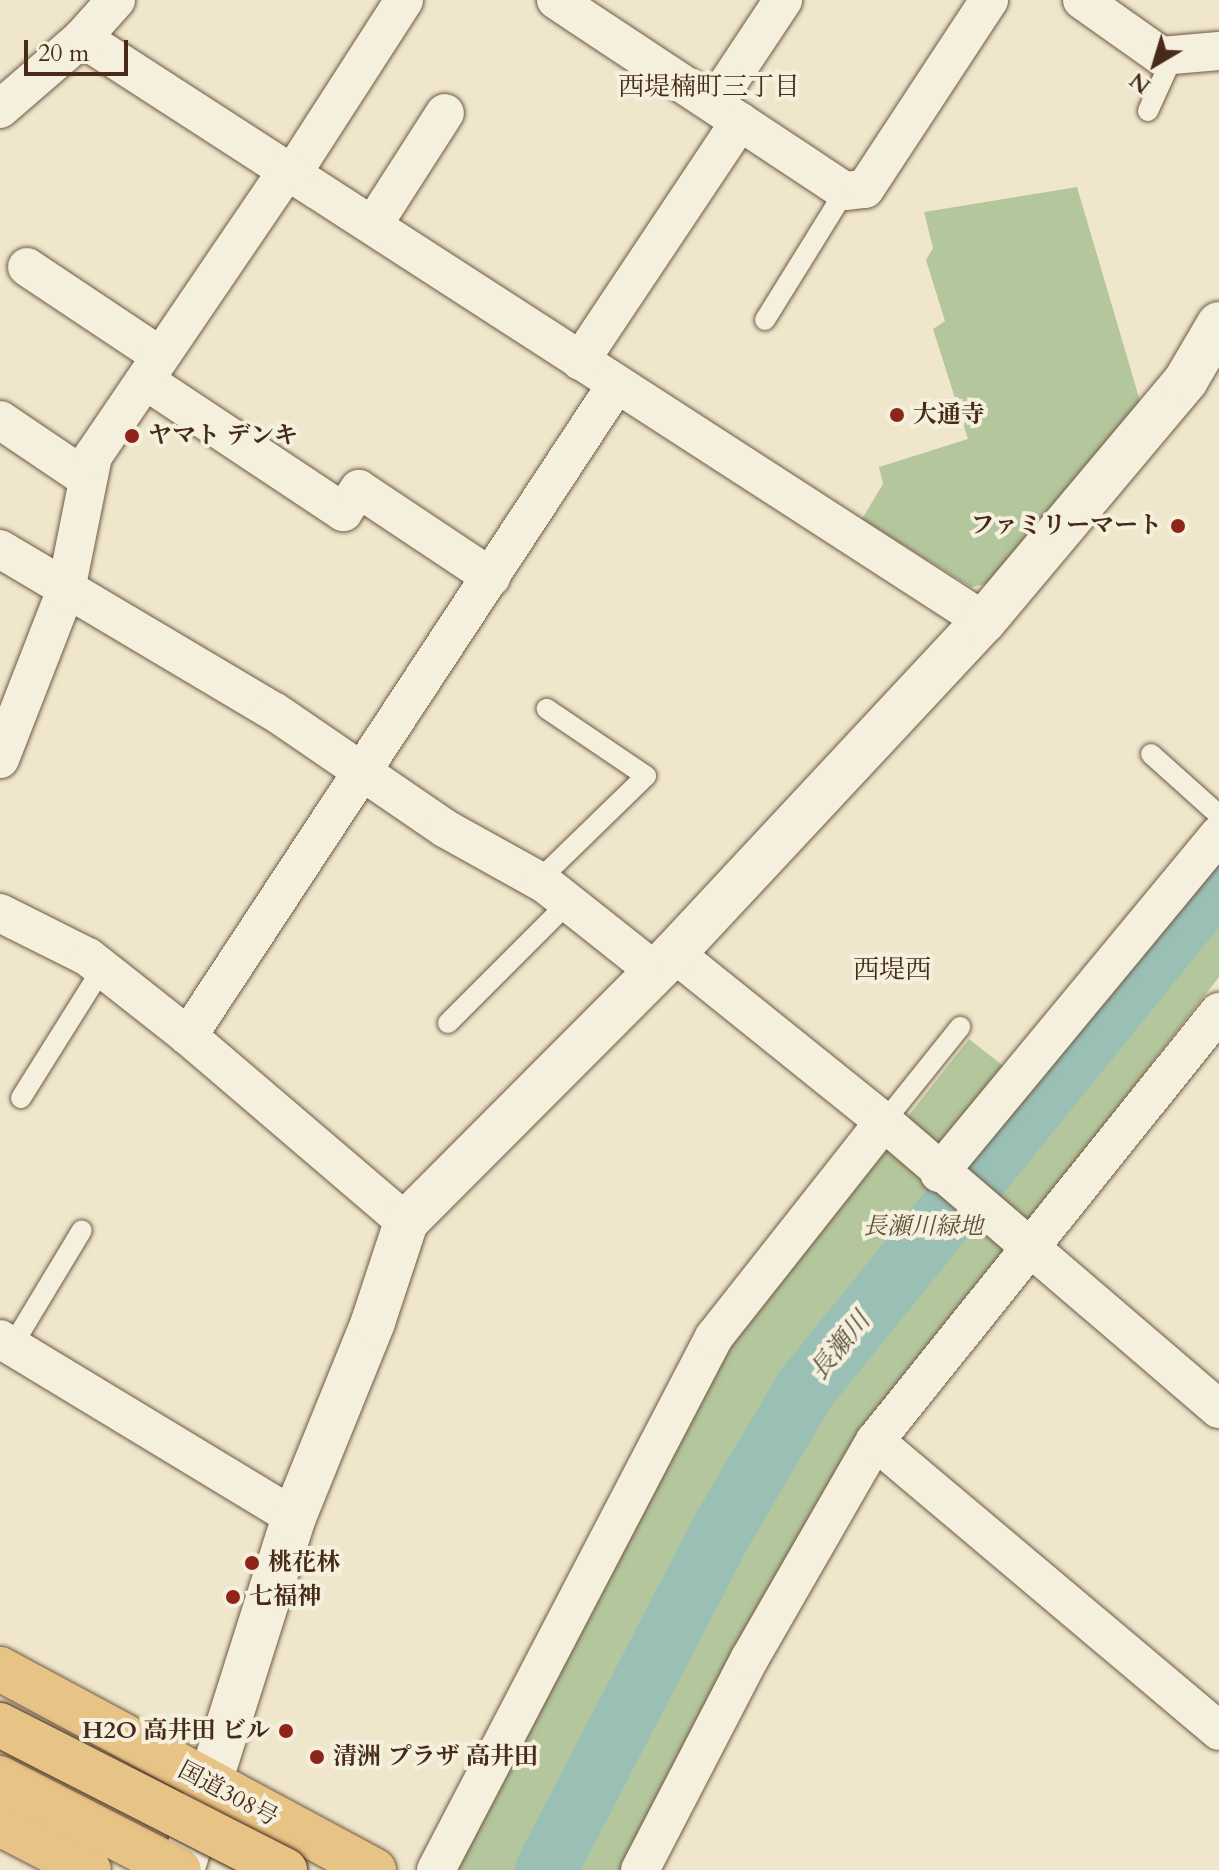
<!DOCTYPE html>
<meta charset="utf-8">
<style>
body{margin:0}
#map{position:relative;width:1219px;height:1870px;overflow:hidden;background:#efe6cc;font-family:Cardo,"Noto Serif JP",serif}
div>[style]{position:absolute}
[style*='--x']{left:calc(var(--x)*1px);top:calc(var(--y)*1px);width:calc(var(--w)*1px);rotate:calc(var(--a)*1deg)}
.green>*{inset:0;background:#b4c69c}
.river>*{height:62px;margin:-31px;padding:0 31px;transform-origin:31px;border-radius:31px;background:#9ac0b6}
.roads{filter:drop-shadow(0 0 2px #715944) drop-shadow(0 0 2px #715944)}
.service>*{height:20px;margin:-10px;padding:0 10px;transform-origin:10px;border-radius:10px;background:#f5efde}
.minor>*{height:38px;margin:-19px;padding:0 19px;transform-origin:19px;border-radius:19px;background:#f5efde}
.tertiary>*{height:44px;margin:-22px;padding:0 22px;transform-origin:22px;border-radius:22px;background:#f5efde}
.trunk>*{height:44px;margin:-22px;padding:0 22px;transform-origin:22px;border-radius:22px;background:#e8c386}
.motorway>*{height:44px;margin:-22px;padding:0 22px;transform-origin:22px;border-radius:22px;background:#e8c386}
.bridges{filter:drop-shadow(0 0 2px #472a17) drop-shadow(0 0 2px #472a17)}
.motorway-bridge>*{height:44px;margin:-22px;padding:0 22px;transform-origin:22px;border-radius:22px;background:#e8c386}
.dots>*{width:22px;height:22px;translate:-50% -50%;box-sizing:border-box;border:4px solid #f5efde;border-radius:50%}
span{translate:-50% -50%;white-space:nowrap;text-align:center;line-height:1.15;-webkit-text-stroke:8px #f5efde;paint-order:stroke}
.poi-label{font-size:24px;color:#472a17;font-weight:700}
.left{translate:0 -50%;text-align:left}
.right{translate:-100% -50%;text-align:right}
.park-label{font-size:24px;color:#625138;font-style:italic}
.street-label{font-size:24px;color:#472a17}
.neighbourhood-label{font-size:26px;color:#472a17}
.water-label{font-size:26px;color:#5c503f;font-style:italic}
.north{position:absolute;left:1115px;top:24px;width:80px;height:80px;-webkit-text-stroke:6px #f5efde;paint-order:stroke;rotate:218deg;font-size:22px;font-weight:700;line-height:32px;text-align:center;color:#472a17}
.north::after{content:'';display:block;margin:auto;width:28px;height:36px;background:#472a17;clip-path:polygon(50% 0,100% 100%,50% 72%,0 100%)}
.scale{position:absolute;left:24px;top:40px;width:104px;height:36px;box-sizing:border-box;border:4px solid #472a17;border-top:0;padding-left:10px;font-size:24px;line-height:28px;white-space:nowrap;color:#472a17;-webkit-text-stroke:6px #f5efde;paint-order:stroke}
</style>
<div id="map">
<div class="green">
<div style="clip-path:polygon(1077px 187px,1140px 401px,988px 584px,971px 587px,862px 519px,883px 484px,879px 467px,968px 439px,933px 329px,945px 321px,926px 260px,933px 248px,924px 212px)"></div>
<div style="clip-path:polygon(1219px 862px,1219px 977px,864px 1432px,629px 1870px,451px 1870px,733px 1338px,969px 1039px,1025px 1083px)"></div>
</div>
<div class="river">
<div style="--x:546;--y:1870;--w:386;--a:-62.6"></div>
<div style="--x:724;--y:1527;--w:161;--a:-59.5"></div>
<div style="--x:806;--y:1388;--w:656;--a:-51"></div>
</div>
<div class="roads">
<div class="service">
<div style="--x:1148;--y:111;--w:63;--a:-65.5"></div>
<div style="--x:765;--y:320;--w:152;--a:-58.2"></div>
<div style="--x:1151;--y:754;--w:91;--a:41.9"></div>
<div style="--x:539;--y:880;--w:149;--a:-44.2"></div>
<div style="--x:646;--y:776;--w:120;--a:-145.9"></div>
<div style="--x:448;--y:1023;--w:171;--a:-45"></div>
<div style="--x:21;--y:1098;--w:152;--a:-57.9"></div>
<div style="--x:884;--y:1122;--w:122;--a:-51.3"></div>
<div style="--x:12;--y:1346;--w:135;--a:-58.9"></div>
</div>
<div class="minor">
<div style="--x:556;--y:0;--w:346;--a:33.5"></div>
<div style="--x:845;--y:191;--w:20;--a:-6"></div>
<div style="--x:865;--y:189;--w:226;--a:-56.7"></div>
<div style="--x:1082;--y:0;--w:97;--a:35.3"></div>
<div style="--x:1161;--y:56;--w:58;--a:-4.9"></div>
<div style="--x:82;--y:38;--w:1074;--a:32.88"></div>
<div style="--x:714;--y:104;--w:125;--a:-56.4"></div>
<div style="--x:0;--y:109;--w:108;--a:-40.9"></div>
<div style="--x:82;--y:38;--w:51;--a:-48.2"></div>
<div style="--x:294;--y:171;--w:203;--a:-57.2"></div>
<div style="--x:373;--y:225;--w:133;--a:-57.3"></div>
<div style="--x:27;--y:267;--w:159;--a:33.7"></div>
<div style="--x:580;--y:361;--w:288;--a:-56.3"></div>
<div style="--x:146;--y:381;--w:237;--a:33.6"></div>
<div style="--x:343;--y:512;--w:28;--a:-55"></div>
<div style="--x:359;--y:489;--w:159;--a:33.7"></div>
<div style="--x:0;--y:420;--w:104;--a:34"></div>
<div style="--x:0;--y:549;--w:320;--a:30.7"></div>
<div style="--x:275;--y:712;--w:207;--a:34.4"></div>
<div style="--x:446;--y:829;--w:113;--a:29.1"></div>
<div style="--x:545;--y:884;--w:142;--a:38.4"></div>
<div style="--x:0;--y:759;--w:181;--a:-68.7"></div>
<div style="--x:66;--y:590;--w:137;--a:-78.6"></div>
<div style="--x:93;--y:456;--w:348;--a:-55.8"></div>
<div style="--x:0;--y:913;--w:98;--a:26.6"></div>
<div style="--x:88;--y:957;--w:127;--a:38.3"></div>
<div style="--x:188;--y:1036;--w:287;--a:40.5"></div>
<div style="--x:674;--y:953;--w:270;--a:38.8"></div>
<div style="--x:884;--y:1122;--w:441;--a:40.6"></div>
<div style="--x:188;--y:1036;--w:779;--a:-56.68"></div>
<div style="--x:939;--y:1173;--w:439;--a:-50.4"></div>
<div style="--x:0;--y:1339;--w:344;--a:31.2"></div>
<div style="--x:875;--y:1441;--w:450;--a:40.1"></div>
<div style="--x:436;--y:1870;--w:601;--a:-62.45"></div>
<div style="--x:714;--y:1337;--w:274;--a:-51.7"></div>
<div style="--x:640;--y:1870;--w:239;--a:-62.6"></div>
<div style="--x:750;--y:1658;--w:250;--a:-60.1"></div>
<div style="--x:875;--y:1441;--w:550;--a:-51.28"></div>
</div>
<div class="tertiary">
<div style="--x:182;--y:1870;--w:370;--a:-72.4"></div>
<div style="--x:294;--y:1517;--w:210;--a:-67.9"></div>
<div style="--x:373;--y:1322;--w:105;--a:-71.7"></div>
<div style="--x:406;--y:1222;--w:380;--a:-45.1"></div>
<div style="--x:674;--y:953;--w:454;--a:-47"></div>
<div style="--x:984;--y:621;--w:314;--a:-50"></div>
<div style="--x:1186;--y:380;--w:65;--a:-59.5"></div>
</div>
<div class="trunk">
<div style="--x:0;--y:1669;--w:425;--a:28.3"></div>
<div style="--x:0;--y:1824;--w:100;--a:27.3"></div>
</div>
<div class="motorway">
<div style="--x:0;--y:1778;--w:201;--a:27.2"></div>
</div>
</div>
<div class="bridges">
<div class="motorway-bridge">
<div style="--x:0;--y:1725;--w:320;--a:27"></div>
</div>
</div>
<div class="dots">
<div style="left:897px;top:415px;background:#8f2418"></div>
<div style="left:132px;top:436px;background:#8f2418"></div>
<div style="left:1178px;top:526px;background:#8f2418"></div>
<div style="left:252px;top:1563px;background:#8f2418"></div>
<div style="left:233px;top:1597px;background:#8f2418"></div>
<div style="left:286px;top:1731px;background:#8f2418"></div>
<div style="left:317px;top:1757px;background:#8f2418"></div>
</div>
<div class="poi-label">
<span class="left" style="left:913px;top:415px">大通寺</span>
<span class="left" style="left:148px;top:436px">ヤマト デンキ</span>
<span class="right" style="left:1162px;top:526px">ファミリーマート</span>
<span class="left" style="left:268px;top:1563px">桃花林</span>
<span class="left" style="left:249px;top:1597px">七福神</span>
<span class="right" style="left:270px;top:1731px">H2O 高井田 ビル</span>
<span class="left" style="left:333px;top:1757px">清洲 プラザ 高井田</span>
</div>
<div class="park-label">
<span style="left:923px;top:1227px">長瀬川緑地</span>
</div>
<div class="street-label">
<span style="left:228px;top:1794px;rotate:28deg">国道308号</span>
</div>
<div class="neighbourhood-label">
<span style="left:709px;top:87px">西堤楠町三丁目</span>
<span style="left:892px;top:970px">西堤西</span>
</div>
<div class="water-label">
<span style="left:840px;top:1346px;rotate:-51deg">長瀬川</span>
</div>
<div class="north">N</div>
<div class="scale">20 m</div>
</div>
